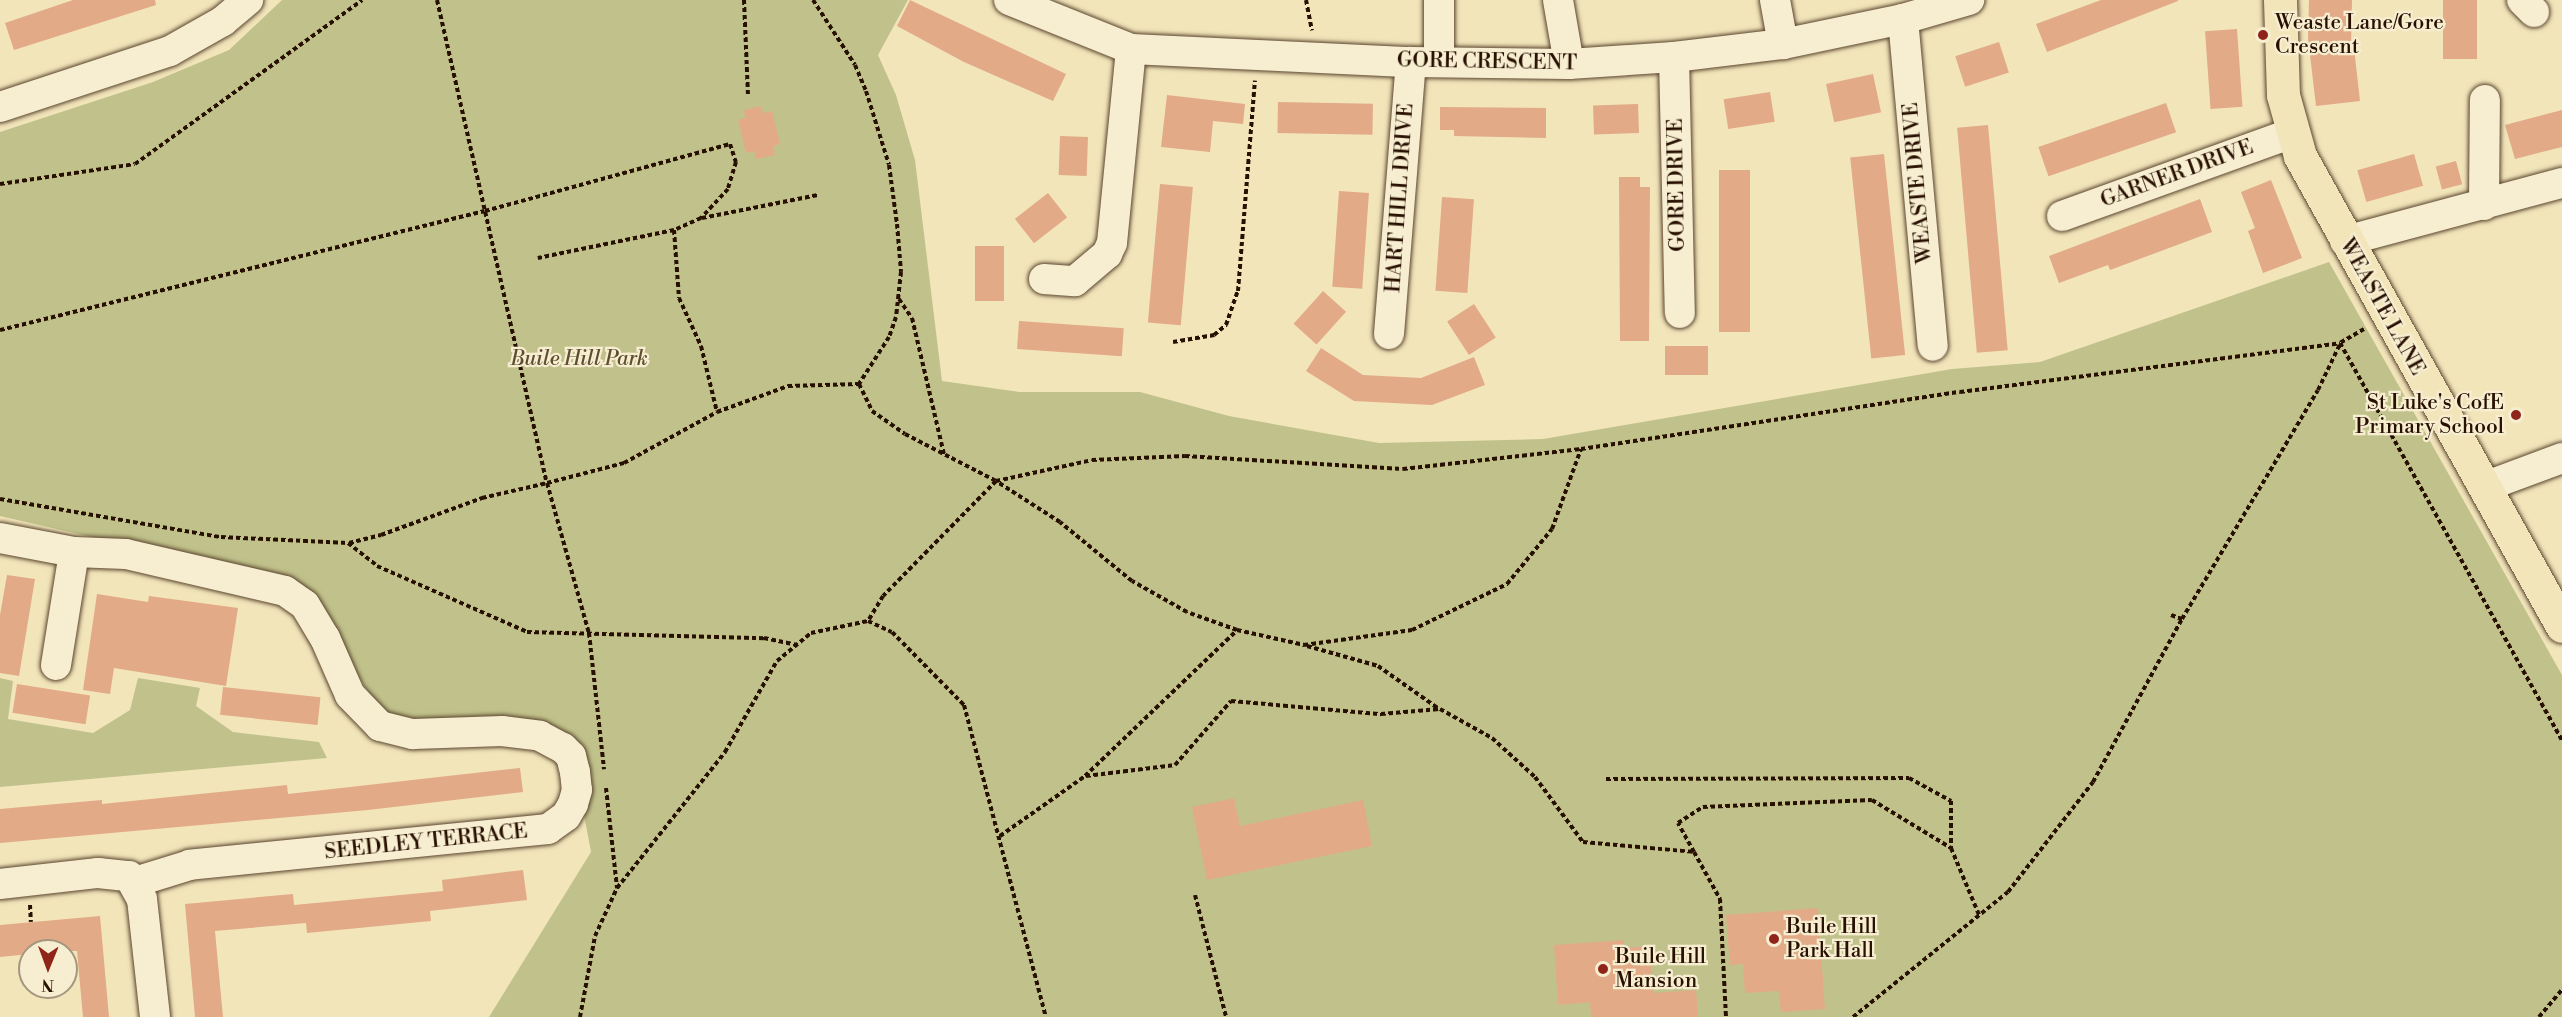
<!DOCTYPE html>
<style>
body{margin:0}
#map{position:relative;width:2562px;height:1017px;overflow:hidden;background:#f2e5ba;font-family:"Libre Bodoni",serif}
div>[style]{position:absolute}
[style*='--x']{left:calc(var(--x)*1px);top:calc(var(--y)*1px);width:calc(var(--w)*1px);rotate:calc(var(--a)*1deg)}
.green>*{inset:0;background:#c1c28b}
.building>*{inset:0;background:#e2aa87;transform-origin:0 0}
.path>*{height:4px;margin-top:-2px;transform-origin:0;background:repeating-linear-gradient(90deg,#281000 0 4.5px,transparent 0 7.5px)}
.roads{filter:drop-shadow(0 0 2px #5a452e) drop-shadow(0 0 2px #5a452e)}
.minor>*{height:30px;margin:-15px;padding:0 15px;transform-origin:15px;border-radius:15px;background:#f7eed2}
.major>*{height:33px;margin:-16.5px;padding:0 16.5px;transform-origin:16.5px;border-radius:16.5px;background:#f2e5ba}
.dots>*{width:16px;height:16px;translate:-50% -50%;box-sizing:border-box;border:3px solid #f7eed2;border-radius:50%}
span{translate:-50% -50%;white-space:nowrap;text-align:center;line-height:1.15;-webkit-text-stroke:4.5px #f7eed2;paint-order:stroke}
.poi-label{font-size:21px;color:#281000}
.left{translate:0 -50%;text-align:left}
.right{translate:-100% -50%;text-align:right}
.street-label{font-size:21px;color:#281000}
.park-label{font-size:21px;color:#5e4e31;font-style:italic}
.north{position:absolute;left:18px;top:939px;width:60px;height:60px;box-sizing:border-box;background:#f7eed2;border:2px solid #a4957e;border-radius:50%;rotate:181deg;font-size:16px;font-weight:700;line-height:24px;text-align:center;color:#281000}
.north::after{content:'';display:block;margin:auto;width:21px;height:27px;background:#8f2418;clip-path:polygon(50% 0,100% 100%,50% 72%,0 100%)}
</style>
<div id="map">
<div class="green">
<div style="clip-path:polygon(282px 0,908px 0,878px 55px,896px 95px,915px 160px,942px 381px,1019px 392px,1140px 392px,1229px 416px,1379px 443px,1543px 439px,1952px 369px,2040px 362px,2329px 262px,2562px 675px,2562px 1017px,489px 1017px,591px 852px,570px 741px,401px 744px,301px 585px,0 516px,0 132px,153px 82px,229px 50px)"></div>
<div style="clip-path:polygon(0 678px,13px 681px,8px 719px,93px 733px,130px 710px,138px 678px,200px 688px,196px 706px,233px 732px,319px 742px,327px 758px,0 787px)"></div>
</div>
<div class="building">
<div style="clip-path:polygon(73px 0,155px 0,156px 5px,14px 50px,5px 23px)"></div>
<div style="clip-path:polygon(910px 0,1066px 74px,1053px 101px,964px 62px,897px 26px)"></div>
<div style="clip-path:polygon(2101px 0,2178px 0,2178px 1px,2047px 52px,2036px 24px)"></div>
<div style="clip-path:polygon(2309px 0,2352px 0,2351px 49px,2354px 48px,2360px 101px,2316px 106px,2308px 38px)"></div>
<div style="left:2443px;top:0;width:34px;height:59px"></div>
<div style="left:2237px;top:29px;width:78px;height:32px;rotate:86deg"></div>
<div style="left:1999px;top:42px;width:32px;height:46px;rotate:72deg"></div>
<div style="left:1873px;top:74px;width:39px;height:48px;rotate:78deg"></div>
<div style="left:1770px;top:92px;width:30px;height:47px;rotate:81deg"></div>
<div style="clip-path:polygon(1167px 95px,1245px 104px,1243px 124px,1213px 121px,1210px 152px,1161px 147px)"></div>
<div style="left:1278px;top:102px;width:95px;height:31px;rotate:1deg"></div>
<div style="left:2166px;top:103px;width:31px;height:135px;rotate:71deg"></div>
<div style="left:1638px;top:104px;width:29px;height:45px;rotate:88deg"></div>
<div style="clip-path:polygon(761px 106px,763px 113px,772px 111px,780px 144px,773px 146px,775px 155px,756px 159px,754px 151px,746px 153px,738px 120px,745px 118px,744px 110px)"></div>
<div style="clip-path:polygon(1440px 107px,1546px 108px,1546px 138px,1454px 136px,1454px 130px,1440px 130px)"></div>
<div style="clip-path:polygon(2562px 110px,2562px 147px,2515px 159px,2505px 125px)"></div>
<div style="left:1988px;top:125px;width:226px;height:31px;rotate:85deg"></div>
<div style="left:1060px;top:136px;width:28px;height:39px;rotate:2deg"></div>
<div style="left:1884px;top:154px;width:202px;height:34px;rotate:84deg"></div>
<div style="left:2414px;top:154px;width:33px;height:59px;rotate:74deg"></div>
<div style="left:2456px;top:161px;width:24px;height:21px;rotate:75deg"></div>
<div style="left:1719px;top:170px;width:31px;height:162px"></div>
<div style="clip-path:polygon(1619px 177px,1640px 177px,1640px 187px,1650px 187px,1649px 341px,1620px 341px)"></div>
<div style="clip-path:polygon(2271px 180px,2302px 258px,2263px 273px,2248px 231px,2255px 228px,2241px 192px)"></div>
<div style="left:1160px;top:184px;width:33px;height:139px;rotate:5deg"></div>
<div style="left:1339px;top:191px;width:30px;height:96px;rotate:4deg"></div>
<div style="left:1048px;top:193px;width:31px;height:42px;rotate:52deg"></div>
<div style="left:1442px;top:197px;width:32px;height:94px;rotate:4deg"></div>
<div style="clip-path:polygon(2200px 199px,2212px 232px,2110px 270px,2108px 265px,2059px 283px,2049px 256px)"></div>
<div style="left:975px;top:246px;width:29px;height:55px"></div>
<div style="left:1323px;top:291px;width:31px;height:44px;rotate:42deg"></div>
<div style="left:1474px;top:304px;width:40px;height:32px;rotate:57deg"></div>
<div style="left:1019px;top:321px;width:105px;height:28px;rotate:4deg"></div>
<div style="left:1708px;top:346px;width:29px;height:43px;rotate:90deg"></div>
<div style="clip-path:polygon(1321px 348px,1363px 375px,1421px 378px,1474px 357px,1485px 385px,1432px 405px,1354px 401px,1306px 371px)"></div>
<div style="clip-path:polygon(7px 575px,35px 579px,19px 676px,0 673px,0 615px)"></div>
<div style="clip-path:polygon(97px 594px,148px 602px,149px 596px,238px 608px,226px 686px,114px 668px,110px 694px,83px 690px)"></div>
<div style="left:17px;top:684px;width:74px;height:29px;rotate:9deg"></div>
<div style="left:223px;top:687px;width:98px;height:28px;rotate:6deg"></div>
<div style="clip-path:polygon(520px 768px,523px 792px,368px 810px,0 843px,0 809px,102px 800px,102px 804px,287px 785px,288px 794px)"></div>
<div style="clip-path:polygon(1234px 798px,1240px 826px,1363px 800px,1372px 846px,1207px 880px,1192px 807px)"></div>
<div style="clip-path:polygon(523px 870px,527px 900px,430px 911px,431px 921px,307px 933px,306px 923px,215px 931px,223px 1017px,195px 1017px,185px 904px,293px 894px,294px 905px,443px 891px,442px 880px)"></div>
<div style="clip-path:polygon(1818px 908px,1825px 1009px,1781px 1012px,1779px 991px,1745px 993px,1743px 964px,1730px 965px,1726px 915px)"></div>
<div style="clip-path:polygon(100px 916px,109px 1017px,83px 1017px,77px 951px,30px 951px,30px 954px,0 957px,0 925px)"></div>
<div style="clip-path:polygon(1624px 940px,1624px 948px,1649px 946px,1653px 993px,1696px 990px,1698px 1017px,1591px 1017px,1590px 1002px,1558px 1005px,1554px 945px)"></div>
</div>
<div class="path">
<div style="--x:437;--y:0;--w:495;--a:77.2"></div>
<div style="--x:547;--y:483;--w:80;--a:-14.6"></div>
<div style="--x:624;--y:463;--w:106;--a:-28.7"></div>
<div style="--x:717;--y:412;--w:76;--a:-20.1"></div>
<div style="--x:788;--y:386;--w:71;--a:-1.6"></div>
<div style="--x:744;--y:0;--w:96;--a:87.6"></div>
<div style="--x:813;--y:0;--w:77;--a:57.1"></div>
<div style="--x:855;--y:65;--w:28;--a:67"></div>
<div style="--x:866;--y:91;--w:77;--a:72.7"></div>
<div style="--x:889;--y:165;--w:60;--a:82.3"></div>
<div style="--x:897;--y:224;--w:48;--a:85.2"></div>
<div style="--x:901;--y:272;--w:45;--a:96.3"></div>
<div style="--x:896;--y:317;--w:21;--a:109"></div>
<div style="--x:889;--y:337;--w:56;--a:122.6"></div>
<div style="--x:859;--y:384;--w:30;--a:64"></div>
<div style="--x:872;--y:411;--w:40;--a:34.9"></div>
<div style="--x:905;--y:434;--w:102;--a:27.3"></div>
<div style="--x:996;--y:481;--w:98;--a:-12.3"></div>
<div style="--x:1092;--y:460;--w:93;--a:-2.5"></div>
<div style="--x:1185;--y:456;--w:218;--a:3.4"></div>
<div style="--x:1403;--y:469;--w:179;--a:-6.4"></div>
<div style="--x:1581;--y:449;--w:383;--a:-8.6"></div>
<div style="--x:1960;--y:392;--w:383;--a:-7.3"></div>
<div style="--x:1306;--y:0;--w:31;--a:79"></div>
<div style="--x:0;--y:184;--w:136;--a:-8.4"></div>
<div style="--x:135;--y:164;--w:280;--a:-35.8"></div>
<div style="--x:702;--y:218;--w:118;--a:-11.2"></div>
<div style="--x:674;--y:230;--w:68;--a:85.8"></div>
<div style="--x:679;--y:298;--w:53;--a:65.4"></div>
<div style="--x:701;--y:346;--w:68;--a:76.4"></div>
<div style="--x:899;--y:299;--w:23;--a:56"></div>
<div style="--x:912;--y:318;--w:140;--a:76.8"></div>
<div style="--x:2364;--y:329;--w:28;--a:150"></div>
<div style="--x:2340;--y:343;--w:455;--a:60.8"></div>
<div style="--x:0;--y:330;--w:499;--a:-13.8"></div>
<div style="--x:485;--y:211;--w:254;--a:-15.3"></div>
<div style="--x:730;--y:144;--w:19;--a:72"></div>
<div style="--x:736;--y:162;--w:28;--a:107"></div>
<div style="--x:728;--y:189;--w:40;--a:133"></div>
<div style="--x:701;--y:218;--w:30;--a:156"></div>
<div style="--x:674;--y:230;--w:139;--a:168.4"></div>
<div style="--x:1173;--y:342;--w:42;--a:-9.7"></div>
<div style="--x:1214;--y:335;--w:16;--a:-40"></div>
<div style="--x:1226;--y:325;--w:36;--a:-71"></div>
<div style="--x:1238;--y:291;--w:211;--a:-85.4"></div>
<div style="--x:0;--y:499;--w:224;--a:9.8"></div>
<div style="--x:221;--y:537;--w:127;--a:2.7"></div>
<div style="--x:348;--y:543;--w:37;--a:38"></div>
<div style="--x:377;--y:566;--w:164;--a:23.7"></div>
<div style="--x:527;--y:632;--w:237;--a:1.5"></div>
<div style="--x:764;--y:638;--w:34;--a:12"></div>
<div style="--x:349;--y:543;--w:33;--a:-14"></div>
<div style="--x:381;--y:535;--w:108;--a:-20.1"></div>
<div style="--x:482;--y:498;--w:67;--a:-13"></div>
<div style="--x:547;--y:483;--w:156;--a:74.4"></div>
<div style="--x:589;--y:633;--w:137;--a:83.7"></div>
<div style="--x:2171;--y:615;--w:12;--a:20"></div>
<div style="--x:1237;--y:630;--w:69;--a:12.6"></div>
<div style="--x:1304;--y:645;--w:109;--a:-7.9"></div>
<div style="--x:1412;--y:630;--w:106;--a:-25.8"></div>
<div style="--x:1507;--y:584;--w:71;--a:-50.7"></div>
<div style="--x:1552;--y:529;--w:85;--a:-70.1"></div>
<div style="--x:1307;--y:646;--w:74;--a:15.7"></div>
<div style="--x:1378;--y:666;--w:75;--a:35.2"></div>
<div style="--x:1086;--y:776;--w:90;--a:-7"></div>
<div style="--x:1175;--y:765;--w:85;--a:-48.8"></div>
<div style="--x:1231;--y:701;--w:151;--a:5"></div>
<div style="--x:1381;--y:714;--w:59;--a:-4.8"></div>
<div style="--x:1440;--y:709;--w:60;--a:29.1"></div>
<div style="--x:1492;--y:738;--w:58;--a:42.2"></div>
<div style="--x:1535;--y:777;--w:81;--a:53.6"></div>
<div style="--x:1583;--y:842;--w:111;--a:5.1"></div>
<div style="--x:1694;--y:852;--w:54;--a:61"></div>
<div style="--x:1720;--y:899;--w:118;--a:87.1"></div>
<div style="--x:1606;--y:779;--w:303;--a:-0.2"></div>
<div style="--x:1909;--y:778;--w:48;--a:28.7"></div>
<div style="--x:1951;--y:801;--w:47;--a:90"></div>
<div style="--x:606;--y:788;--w:101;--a:83.7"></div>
<div style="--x:1000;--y:836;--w:104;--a:-35.2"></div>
<div style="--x:1085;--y:776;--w:211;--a:-43.8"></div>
<div style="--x:1237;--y:630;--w:53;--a:-160.2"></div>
<div style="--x:1187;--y:612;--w:63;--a:-150.6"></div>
<div style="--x:1132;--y:581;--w:93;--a:-140.7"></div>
<div style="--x:1060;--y:522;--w:76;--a:-147.4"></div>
<div style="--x:996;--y:481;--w:161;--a:134.5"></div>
<div style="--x:883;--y:596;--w:29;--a:121"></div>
<div style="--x:868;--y:621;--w:26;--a:25"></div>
<div style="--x:892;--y:632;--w:103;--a:45.4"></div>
<div style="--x:964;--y:705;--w:323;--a:75.3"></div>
<div style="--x:1694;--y:852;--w:33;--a:-119"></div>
<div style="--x:1678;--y:823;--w:30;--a:-33"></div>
<div style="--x:1703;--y:807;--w:169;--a:-2.4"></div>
<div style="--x:1872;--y:800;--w:92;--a:31.3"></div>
<div style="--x:1951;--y:848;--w:73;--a:67.3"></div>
<div style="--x:1195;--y:895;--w:126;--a:75.7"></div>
<div style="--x:30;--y:905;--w:17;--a:87"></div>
<div style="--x:580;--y:1017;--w:82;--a:-79.5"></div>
<div style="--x:595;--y:936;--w:53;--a:-65.4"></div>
<div style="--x:617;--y:888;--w:174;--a:-51.5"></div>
<div style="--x:725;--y:752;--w:105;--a:-60.3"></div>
<div style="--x:777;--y:661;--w:44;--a:-39.5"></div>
<div style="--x:811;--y:633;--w:58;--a:-11.9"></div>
<div style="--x:1853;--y:1017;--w:199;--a:-38.9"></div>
<div style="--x:2008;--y:892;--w:139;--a:-52.3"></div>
<div style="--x:2093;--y:782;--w:186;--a:-61.4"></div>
<div style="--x:2182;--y:619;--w:266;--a:-59.3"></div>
<div style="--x:2318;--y:390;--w:51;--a:-64.4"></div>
<div style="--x:2539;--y:1017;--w:35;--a:-50"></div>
</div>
<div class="roads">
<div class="minor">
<div style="--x:1009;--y:0;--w:131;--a:21.9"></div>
<div style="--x:1131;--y:49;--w:280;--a:2.7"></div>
<div style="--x:1411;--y:62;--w:158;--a:0.7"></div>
<div style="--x:1569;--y:64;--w:105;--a:-3.8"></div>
<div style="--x:1674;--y:57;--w:110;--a:-6.8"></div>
<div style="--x:1783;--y:44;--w:123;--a:-11.8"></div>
<div style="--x:1903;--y:19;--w:69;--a:-16.1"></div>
<div style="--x:1439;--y:0;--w:62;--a:90"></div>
<div style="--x:1558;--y:0;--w:65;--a:80.2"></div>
<div style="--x:1775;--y:0;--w:45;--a:79.7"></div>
<div style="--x:2522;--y:0;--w:17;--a:45"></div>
<div style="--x:1903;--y:19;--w:328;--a:84.8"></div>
<div style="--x:1674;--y:57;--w:256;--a:88.7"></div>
<div style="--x:0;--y:107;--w:179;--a:-18.2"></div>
<div style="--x:170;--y:51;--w:61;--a:-29.5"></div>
<div style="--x:223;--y:21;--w:33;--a:-40"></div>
<div style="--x:2484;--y:205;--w:105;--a:-89.5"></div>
<div style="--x:2062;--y:216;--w:245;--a:-19.8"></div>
<div style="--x:2345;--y:241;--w:225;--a:-15"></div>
<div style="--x:1044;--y:279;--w:31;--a:4"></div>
<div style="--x:1075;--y:281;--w:42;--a:-40.2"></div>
<div style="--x:1107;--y:254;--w:12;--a:-66"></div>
<div style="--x:1112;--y:243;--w:195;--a:-84.4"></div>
<div style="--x:1389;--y:334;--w:273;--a:-85.4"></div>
<div style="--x:2484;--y:487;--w:83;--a:-20.4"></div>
<div style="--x:0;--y:538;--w:75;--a:10.7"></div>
<div style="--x:74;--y:552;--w:52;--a:2.2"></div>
<div style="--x:126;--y:554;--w:163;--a:13.1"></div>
<div style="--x:285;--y:591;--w:24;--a:35"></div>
<div style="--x:305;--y:605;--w:39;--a:59"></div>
<div style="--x:325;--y:638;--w:62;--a:66.3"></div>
<div style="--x:350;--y:695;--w:43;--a:45.9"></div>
<div style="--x:380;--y:726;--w:34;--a:14"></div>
<div style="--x:413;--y:734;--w:89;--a:-1.9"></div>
<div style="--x:502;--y:731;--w:38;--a:7"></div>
<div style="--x:540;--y:736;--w:26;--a:28"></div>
<div style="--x:563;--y:748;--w:11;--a:45"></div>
<div style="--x:571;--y:756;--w:16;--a:76"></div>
<div style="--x:575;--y:772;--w:18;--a:84"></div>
<div style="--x:577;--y:790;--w:15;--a:106"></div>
<div style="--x:573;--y:804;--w:14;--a:120"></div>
<div style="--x:566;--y:816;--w:22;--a:144"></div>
<div style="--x:548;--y:829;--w:360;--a:174.3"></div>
<div style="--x:190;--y:865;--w:58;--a:162.8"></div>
<div style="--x:56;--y:665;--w:114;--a:-80.9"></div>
<div style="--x:0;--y:884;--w:99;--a:-6.4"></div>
<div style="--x:98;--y:873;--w:31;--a:6"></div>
<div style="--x:129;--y:876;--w:26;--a:61"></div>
<div style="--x:142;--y:899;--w:119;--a:83.7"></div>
</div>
<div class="major">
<div style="--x:2280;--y:0;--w:95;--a:88.2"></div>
<div style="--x:2283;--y:95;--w:63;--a:74.4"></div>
<div style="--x:2300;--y:156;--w:538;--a:60.86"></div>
</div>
</div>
<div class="dots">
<div style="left:2263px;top:35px;background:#8f2418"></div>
<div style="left:2516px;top:415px;background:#8f2418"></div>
<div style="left:1774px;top:939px;background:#8f2418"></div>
<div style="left:1603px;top:969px;background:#8f2418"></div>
</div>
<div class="poi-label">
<span class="left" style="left:2275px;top:35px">Weaste Lane/Gore<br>Crescent</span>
<span class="right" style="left:2504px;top:415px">St Luke's CofE<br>Primary School</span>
<span class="left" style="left:1786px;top:939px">Buile Hill<br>Park Hall</span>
<span class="left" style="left:1615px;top:969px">Buile Hill<br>Mansion</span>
</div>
<div class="street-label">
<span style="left:1487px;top:62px;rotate:1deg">GORE CRESCENT</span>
<span style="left:2177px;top:174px;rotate:-20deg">GARNER DRIVE</span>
<span style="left:1918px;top:183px;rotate:-95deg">WEASTE DRIVE</span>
<span style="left:1677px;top:185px;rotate:-91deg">GORE DRIVE</span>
<span style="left:1400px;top:198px;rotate:-86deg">HART HILL DRIVE</span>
<span style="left:2382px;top:307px;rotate:61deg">WEASTE LANE</span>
<span style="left:426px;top:842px;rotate:-6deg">SEEDLEY TERRACE</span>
</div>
<div class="park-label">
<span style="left:579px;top:359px">Buile Hill Park</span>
</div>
<div class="north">N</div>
</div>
